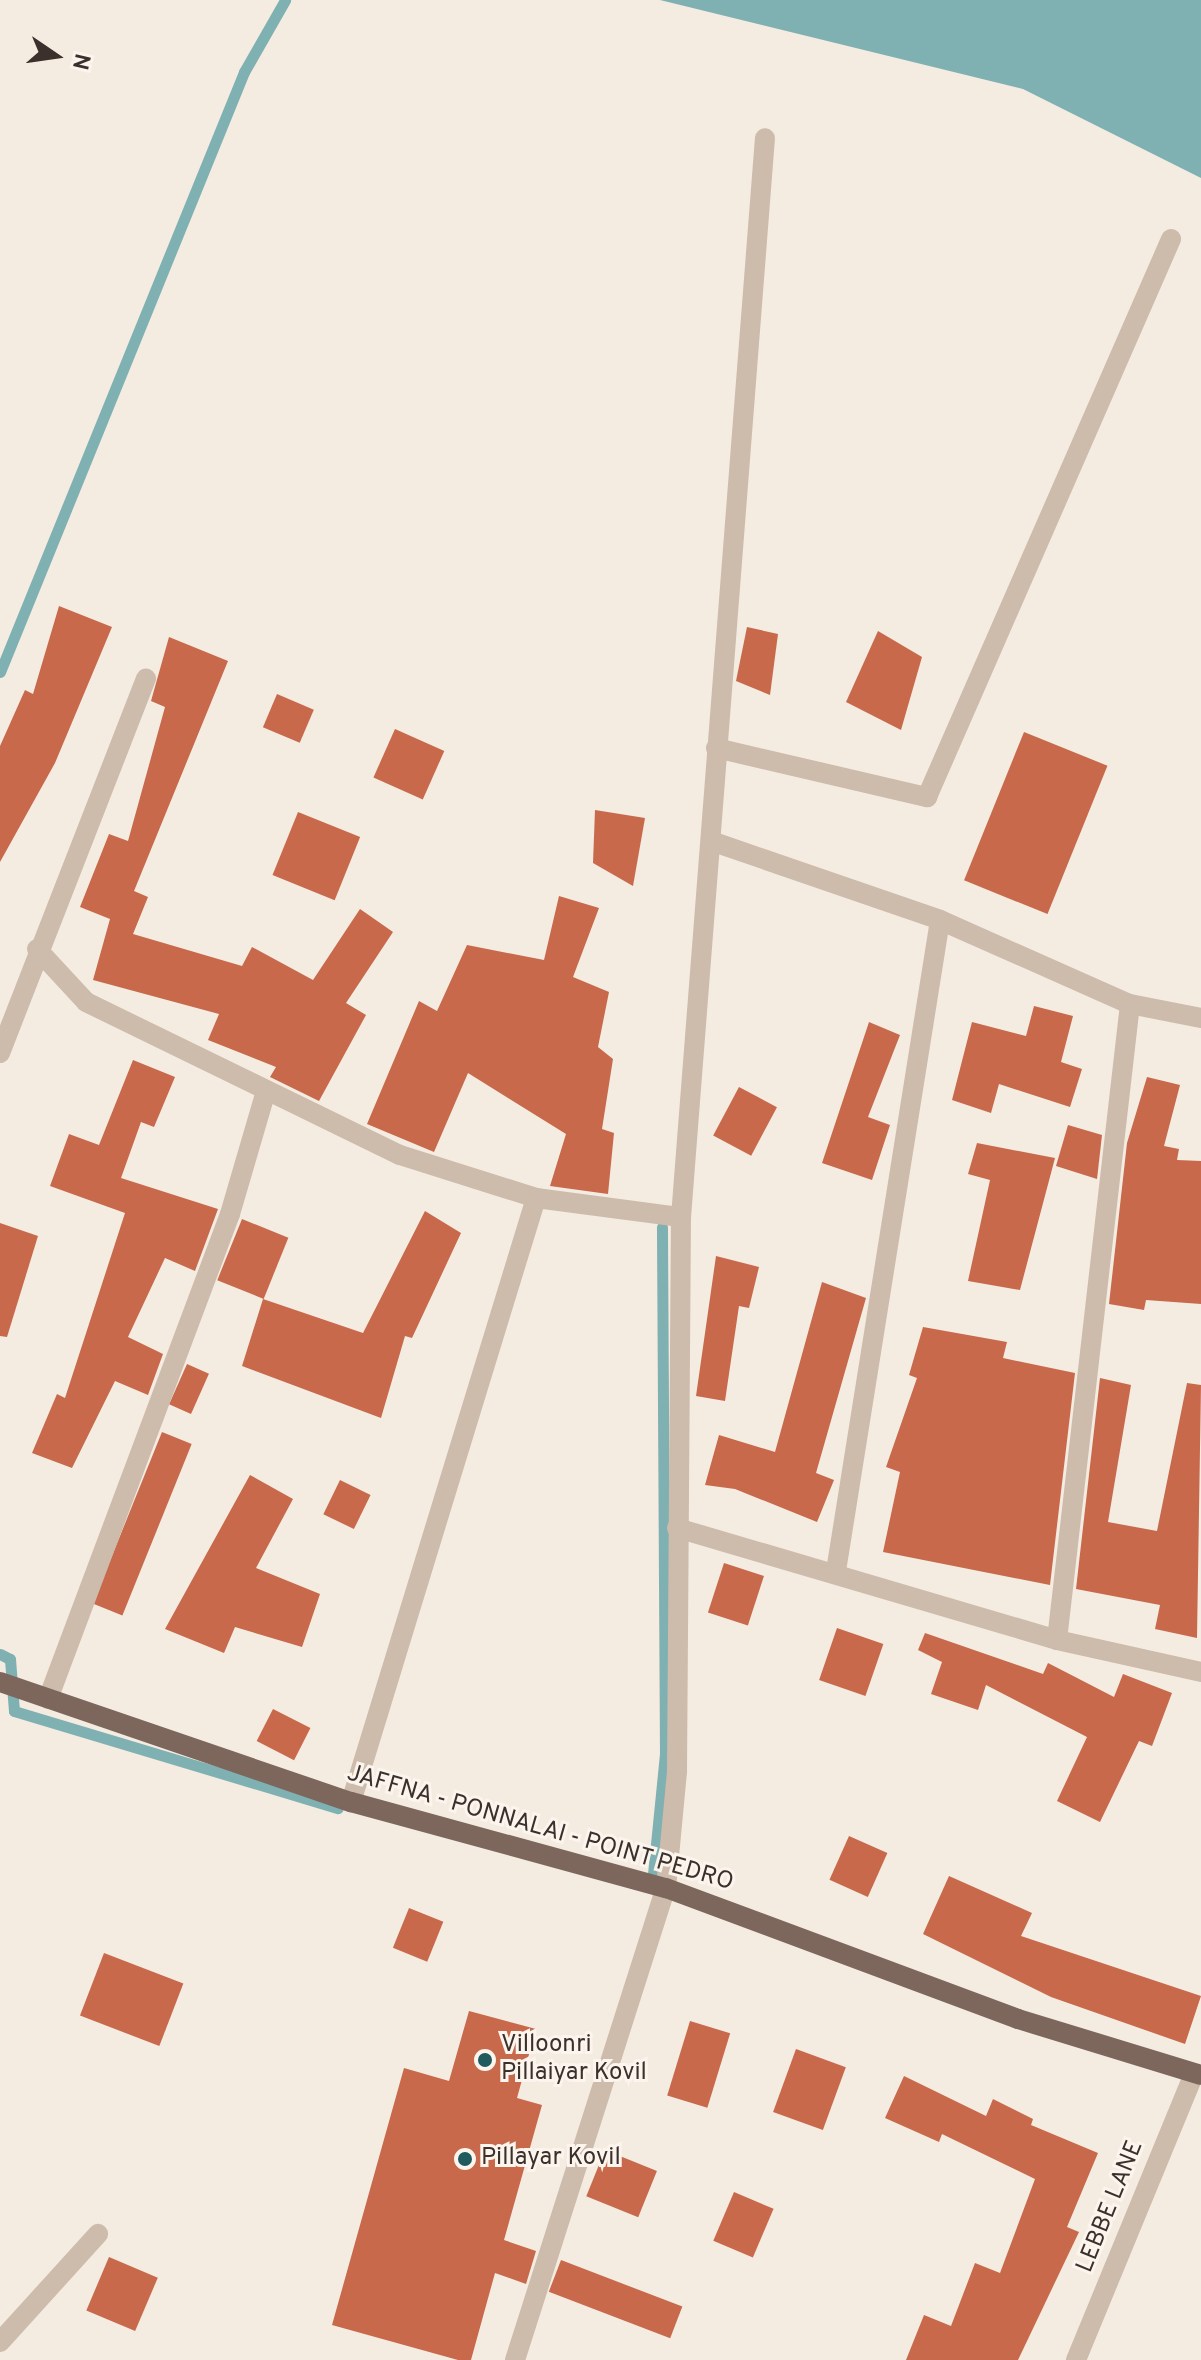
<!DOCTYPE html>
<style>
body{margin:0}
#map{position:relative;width:1201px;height:2360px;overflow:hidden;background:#f4ebe1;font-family:Overpass,sans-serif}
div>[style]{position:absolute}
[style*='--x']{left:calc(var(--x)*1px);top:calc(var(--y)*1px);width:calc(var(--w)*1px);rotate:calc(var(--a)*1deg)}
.water>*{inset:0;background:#7fb0b2}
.stream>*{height:11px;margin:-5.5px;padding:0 5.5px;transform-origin:5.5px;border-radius:5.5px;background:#7fb0b2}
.building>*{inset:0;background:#c8694b;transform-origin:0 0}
.minor>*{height:20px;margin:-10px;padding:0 10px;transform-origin:10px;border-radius:10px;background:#cdbbac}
.primary>*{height:20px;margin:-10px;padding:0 10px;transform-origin:10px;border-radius:10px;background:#7d675c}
.dots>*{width:22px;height:22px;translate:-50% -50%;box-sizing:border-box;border:4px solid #fbf5ee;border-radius:50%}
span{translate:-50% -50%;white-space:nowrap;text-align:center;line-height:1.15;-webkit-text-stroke:6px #fbf5ee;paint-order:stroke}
.street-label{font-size:24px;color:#3b302b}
.poi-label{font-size:24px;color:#3b302b}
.left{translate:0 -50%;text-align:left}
.north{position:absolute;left:16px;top:16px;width:80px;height:80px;-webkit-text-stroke:6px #fbf5ee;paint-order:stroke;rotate:103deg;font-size:22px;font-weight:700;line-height:32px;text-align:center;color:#3b302b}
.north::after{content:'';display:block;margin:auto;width:28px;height:36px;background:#3b302b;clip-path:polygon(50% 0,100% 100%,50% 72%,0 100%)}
</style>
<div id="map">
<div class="water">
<div style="clip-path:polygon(660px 0,1201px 0,1201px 178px,1023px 89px)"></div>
</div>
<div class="stream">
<div style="--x:0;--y:672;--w:648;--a:-67.87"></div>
<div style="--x:244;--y:72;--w:83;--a:-60.3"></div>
<div style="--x:0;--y:1654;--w:11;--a:27"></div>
<div style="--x:10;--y:1659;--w:52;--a:85.6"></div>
<div style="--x:14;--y:1711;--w:338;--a:16.7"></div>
<div style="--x:652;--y:1884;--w:132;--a:-84.3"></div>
<div style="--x:665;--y:1753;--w:526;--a:-90.33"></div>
</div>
<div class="building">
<div style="clip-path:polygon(59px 606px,112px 627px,55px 763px,0 862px,0 746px,25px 690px,33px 694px)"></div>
<div style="clip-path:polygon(747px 627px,778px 634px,770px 695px,736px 681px)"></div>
<div style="clip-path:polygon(878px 631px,922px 657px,901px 730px,846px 702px)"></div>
<div style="clip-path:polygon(169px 637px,228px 661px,134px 891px,148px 897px,133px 934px,242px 966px,252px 947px,313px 980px,360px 909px,393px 932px,346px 1003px,366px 1015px,319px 1101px,270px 1077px,276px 1067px,208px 1040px,219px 1014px,93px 980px,110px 919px,80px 907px,109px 834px,128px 841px,165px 707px,151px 701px)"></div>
<div style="left:277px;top:694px;width:40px;height:36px;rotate:23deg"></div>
<div style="left:395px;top:729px;width:54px;height:53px;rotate:24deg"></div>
<div style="left:1024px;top:732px;width:90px;height:160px;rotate:22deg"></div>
<div style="clip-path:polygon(595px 810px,645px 818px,633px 886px,593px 863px)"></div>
<div style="left:298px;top:812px;width:67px;height:68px;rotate:22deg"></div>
<div style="clip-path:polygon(559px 896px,599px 908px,573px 977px,609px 992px,598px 1047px,613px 1059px,602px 1129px,614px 1133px,608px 1194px,550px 1186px,566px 1134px,468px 1073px,434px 1152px,367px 1124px,419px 1001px,437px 1011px,467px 945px,544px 960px)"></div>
<div style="clip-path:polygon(1034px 1006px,1073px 1016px,1061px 1062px,1082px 1069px,1070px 1107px,999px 1084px,991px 1113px,952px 1100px,972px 1022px,1026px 1036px)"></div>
<div style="clip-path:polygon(869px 1022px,900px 1035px,868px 1117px,890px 1125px,872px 1180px,822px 1163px)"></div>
<div style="clip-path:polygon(133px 1060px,175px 1077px,154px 1127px,141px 1122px,121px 1178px,218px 1209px,195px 1271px,165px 1258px,128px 1337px,163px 1354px,148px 1395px,115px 1381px,72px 1468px,32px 1453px,57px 1394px,65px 1398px,125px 1213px,50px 1186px,69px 1134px,99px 1145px)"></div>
<div style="clip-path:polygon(1147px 1077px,1180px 1085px,1164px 1146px,1179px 1149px,1177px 1160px,1201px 1161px,1201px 1304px,1146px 1300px,1144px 1310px,1109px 1304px,1127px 1143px)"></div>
<div style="left:739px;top:1087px;width:43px;height:55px;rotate:28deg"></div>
<div style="clip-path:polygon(1068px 1125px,1102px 1135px,1097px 1179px,1056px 1166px)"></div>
<div style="clip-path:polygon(977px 1143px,1055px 1158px,1020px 1290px,968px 1281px,990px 1180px,968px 1174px)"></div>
<div style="clip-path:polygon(425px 1211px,461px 1233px,412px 1338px,405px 1336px,381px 1418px,242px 1366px,263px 1299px,363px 1333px)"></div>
<div style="left:242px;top:1219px;width:50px;height:66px;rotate:22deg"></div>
<div style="clip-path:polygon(0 1223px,38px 1236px,7px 1337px,0 1336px)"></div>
<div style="clip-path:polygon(716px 1256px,759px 1267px,749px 1308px,739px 1306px,725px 1401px,696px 1396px)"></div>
<div style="clip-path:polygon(822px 1282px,866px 1298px,816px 1473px,834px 1480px,817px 1522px,735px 1489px,705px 1485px,719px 1435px,775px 1452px)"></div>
<div style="clip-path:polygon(923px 1327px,1007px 1342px,1003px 1358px,1075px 1373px,1050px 1585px,883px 1552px,900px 1472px,886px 1467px,917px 1378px,909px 1375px)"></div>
<div style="left:187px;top:1364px;width:24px;height:44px;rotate:24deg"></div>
<div style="clip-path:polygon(1100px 1378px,1131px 1385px,1108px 1522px,1157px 1531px,1187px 1383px,1201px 1385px,1197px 1638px,1155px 1629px,1160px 1605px,1076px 1589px)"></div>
<div style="left:162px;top:1432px;width:32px;height:185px;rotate:22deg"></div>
<div style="clip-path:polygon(250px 1475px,293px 1499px,256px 1568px,320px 1594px,302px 1647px,235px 1627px,224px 1653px,165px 1629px)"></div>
<div style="left:340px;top:1480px;width:34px;height:38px;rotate:26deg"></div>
<div style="left:724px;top:1563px;width:42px;height:52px;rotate:18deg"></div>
<div style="left:837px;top:1628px;width:49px;height:55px;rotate:19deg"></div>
<div style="clip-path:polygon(925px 1633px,1043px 1674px,1048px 1663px,1114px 1697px,1123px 1674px,1172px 1693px,1152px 1746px,1139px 1741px,1100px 1822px,1057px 1801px,1087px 1737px,986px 1685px,978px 1710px,931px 1694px,942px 1662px,918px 1650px)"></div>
<div style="left:273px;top:1709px;width:42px;height:36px;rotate:27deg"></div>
<div style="left:849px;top:1836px;width:42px;height:48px;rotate:24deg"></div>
<div style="clip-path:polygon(949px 1876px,1032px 1913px,1021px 1936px,1201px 1996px,1185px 2044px,1051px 1997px,923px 1934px)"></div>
<div style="left:409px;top:1908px;width:37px;height:43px;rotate:22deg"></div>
<div style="left:104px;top:1953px;width:85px;height:67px;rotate:21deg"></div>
<div style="clip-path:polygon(469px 2011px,536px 2029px,517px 2098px,542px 2105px,504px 2240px,536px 2251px,526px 2284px,495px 2273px,471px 2360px,458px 2360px,332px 2325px,404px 2068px,449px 2081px)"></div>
<div style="left:690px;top:2021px;width:42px;height:78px;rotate:17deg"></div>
<div style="left:796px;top:2049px;width:53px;height:67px;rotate:20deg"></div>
<div style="clip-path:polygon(904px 2076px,986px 2116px,993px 2099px,1033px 2119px,1031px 2125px,1098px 2153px,1067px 2227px,1079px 2232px,1018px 2360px,906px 2360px,924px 2315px,951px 2326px,975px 2263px,1000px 2273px,1035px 2179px,942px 2134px,939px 2142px,885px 2118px)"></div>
<div style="left:605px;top:2150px;width:56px;height:50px;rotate:22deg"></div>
<div style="left:734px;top:2192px;width:43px;height:53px;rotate:23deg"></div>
<div style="left:109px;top:2257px;width:53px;height:58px;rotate:23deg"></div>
<div style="left:561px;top:2260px;width:130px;height:34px;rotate:21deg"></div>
</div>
<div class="minor">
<div style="--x:716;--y:748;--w:217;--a:13.1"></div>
<div style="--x:927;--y:797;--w:609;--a:-66.38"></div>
<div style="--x:711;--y:841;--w:242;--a:19"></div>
<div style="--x:940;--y:920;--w:208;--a:23.9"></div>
<div style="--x:1130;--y:1004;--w:72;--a:11.2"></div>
<div style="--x:37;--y:949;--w:72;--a:47.2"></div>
<div style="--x:86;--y:1002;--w:349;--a:26"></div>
<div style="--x:400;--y:1155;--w:143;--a:17.5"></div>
<div style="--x:536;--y:1198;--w:146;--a:7.5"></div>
<div style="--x:0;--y:1053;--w:402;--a:-68.7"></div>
<div style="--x:677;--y:1528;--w:396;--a:16.4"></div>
<div style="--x:1057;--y:1640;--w:148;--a:12.5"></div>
<div style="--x:836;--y:1571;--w:659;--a:-80.92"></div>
<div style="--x:1057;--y:1640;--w:640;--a:-83.45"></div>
<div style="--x:48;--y:1699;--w:518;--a:-69.43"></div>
<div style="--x:230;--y:1214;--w:125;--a:-73.7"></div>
<div style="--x:351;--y:1802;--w:632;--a:-72.97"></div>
<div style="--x:0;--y:2342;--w:146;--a:-47.8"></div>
<div style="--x:515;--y:2360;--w:496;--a:-72.3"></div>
<div style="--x:666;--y:1888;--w:118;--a:-84.6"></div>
<div style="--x:677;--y:1771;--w:554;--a:-89.59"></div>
<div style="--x:681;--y:1217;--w:1082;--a:-85.55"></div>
<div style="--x:1076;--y:2360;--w:309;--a:-67.6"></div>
</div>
<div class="primary">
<div style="--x:0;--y:1682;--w:371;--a:18.9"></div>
<div style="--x:351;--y:1802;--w:327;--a:15.3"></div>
<div style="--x:666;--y:1888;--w:376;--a:20.4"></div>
<div style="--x:1018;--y:2019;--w:191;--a:17"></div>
</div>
<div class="dots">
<div style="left:485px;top:2060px;background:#1f5a5e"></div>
<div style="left:465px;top:2159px;background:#1f5a5e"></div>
</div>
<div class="street-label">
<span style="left:540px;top:1829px;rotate:16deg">JAFFNA - PONNALAI - POINT PEDRO</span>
<span style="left:1111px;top:2207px;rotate:-68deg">LEBBE LANE</span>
</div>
<div class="poi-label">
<span class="left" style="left:501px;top:2060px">Villoonri<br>Pillaiyar Kovil</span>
<span class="left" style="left:481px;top:2159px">Pillayar Kovil</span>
</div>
<div class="north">N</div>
</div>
